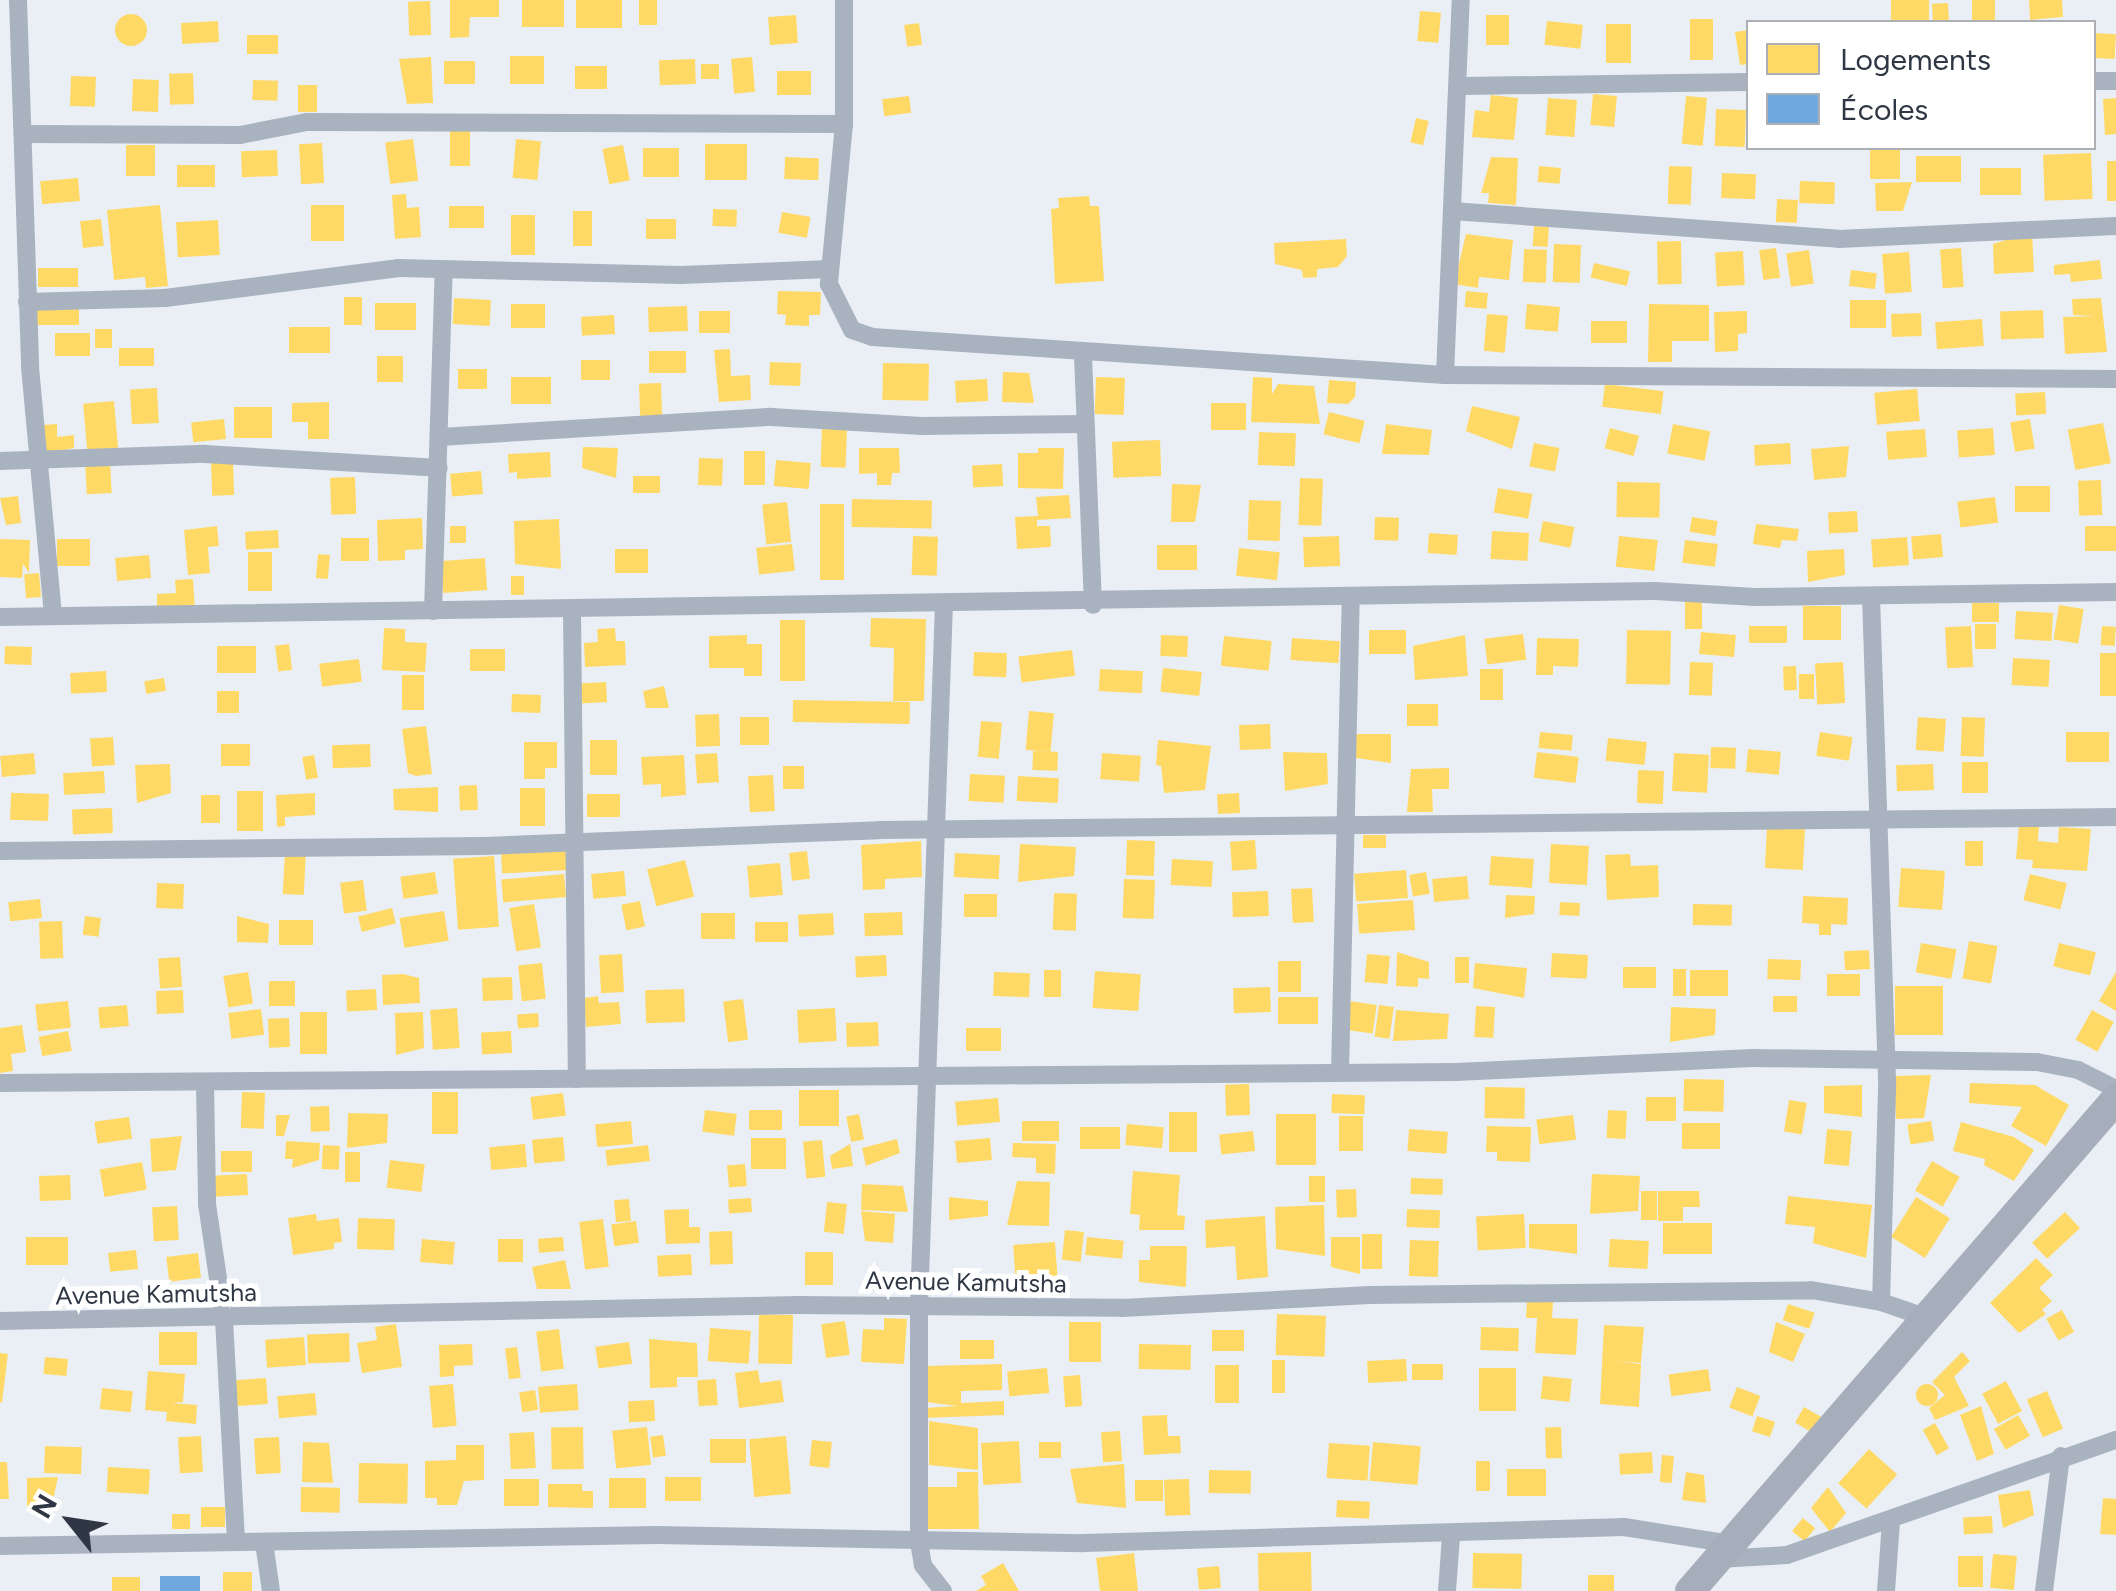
<!DOCTYPE html>
<meta charset="utf-8">
<style>
body{margin:0}
#map{position:relative;width:2116px;height:1591px;overflow:hidden;background:#eaeff6;font-family:Figtree,sans-serif}
div>[style]{position:absolute}
[style*='--x']{left:calc(var(--x)*1px);top:calc(var(--y)*1px);width:calc(var(--w)*1px);rotate:calc(var(--a)*1deg)}
.homes>*{inset:0;background:#ffd966;transform-origin:0 0}
.round{border-radius:50%}
.schools>*{inset:0;background:#6fa8dc;transform-origin:0 0}
.street>*{height:18px;margin:-9px;padding:0 9px;transform-origin:9px;border-radius:9px;background:#a9b3c0}
.highway>*{height:30px;margin:-15px;padding:0 15px;transform-origin:15px;border-radius:15px;background:#a5aeba}
span{translate:-50% -50%;white-space:nowrap;text-align:center;line-height:1.15;-webkit-text-stroke:10px #fff;paint-order:stroke}
.street-label{font-size:25px;color:#2f3744}
.legend{position:absolute;left:1746px;top:20px;width:350px;height:130px;box-sizing:border-box;background:#fff;border:2px solid #acafb4;margin:0;padding:12px 18px;list-style:none;font-size:30px;color:#2f3744}
.legend li{display:flex;align-items:center;gap:20px;height:50px}
.legend b{width:50px;border:2px solid #acafb4}
.north{position:absolute;left:20px;top:1471px;width:100px;height:100px;-webkit-text-stroke:8px #fff;paint-order:stroke;rotate:300deg;font-size:28px;font-weight:700;line-height:40px;text-align:center;color:#2f3744}
.north::after{content:'';display:block;margin:auto;width:35px;height:45px;background:#2f3744;clip-path:polygon(50% 0,100% 100%,50% 72%,0 100%)}
</style>
<div id="map">
<div class="homes">
<div style="clip-path:polygon(450px 0,499px 0,499px 17px,470px 17px,469px 37px,450px 38px)"></div>
<div style="left:522px;top:0;width:42px;height:27px"></div>
<div style="left:576px;top:0;width:46px;height:28px"></div>
<div style="left:639px;top:0;width:18px;height:25px"></div>
<div style="left:1891px;top:0;width:38px;height:22px"></div>
<div style="left:1972px;top:0;width:23px;height:20px"></div>
<div style="clip-path:polygon(2029px 0,2062px 0,2063px 17px,2030px 20px)"></div>
<div style="left:430px;top:1px;width:34px;height:22px;rotate:88deg"></div>
<div style="left:1948px;top:3px;width:19px;height:16px;rotate:87deg"></div>
<div style="left:1420px;top:11px;width:21px;height:30px;rotate:5deg"></div>
<div class="round" style="left:115px;top:14px;width:32px;height:32px"></div>
<div style="left:796px;top:15px;width:28px;height:28px;rotate:86deg"></div>
<div style="left:1486px;top:15px;width:23px;height:30px"></div>
<div style="left:1690px;top:19px;width:23px;height:41px"></div>
<div style="left:218px;top:21px;width:21px;height:37px;rotate:87deg"></div>
<div style="left:1547px;top:21px;width:36px;height:24px;rotate:6deg"></div>
<div style="left:919px;top:23px;width:22px;height:15px;rotate:82deg"></div>
<div style="left:1606px;top:24px;width:25px;height:39px"></div>
<div style="clip-path:polygon(1748px 30px,1748px 64px,1740px 65px,1735px 32px)"></div>
<div style="left:2094px;top:33px;width:22px;height:25px;rotate:3deg"></div>
<div style="left:247px;top:35px;width:31px;height:19px"></div>
<div style="left:510px;top:56px;width:34px;height:28px"></div>
<div style="clip-path:polygon(431px 57px,433px 103px,407px 104px,399px 59px)"></div>
<div style="left:752px;top:57px;width:35px;height:21px;rotate:85deg"></div>
<div style="left:695px;top:59px;width:25px;height:36px;rotate:88deg"></div>
<div style="left:475px;top:61px;width:23px;height:31px;rotate:90deg"></div>
<div style="left:701px;top:64px;width:18px;height:15px"></div>
<div style="left:575px;top:66px;width:32px;height:23px"></div>
<div style="left:777px;top:71px;width:34px;height:24px"></div>
<div style="left:193px;top:73px;width:31px;height:24px;rotate:88deg"></div>
<div style="left:71px;top:76px;width:25px;height:30px;rotate:2deg"></div>
<div style="left:133px;top:79px;width:26px;height:32px;rotate:2deg"></div>
<div style="left:253px;top:80px;width:25px;height:20px;rotate:2deg"></div>
<div style="left:298px;top:85px;width:19px;height:27px"></div>
<div style="left:1593px;top:94px;width:24px;height:31px;rotate:5deg"></div>
<div style="clip-path:polygon(1491px 95px,1518px 98px,1514px 140px,1472px 137px,1475px 110px,1489px 112px)"></div>
<div style="left:909px;top:96px;width:17px;height:27px;rotate:83deg"></div>
<div style="left:1686px;top:96px;width:21px;height:48px;rotate:5deg"></div>
<div style="left:1548px;top:98px;width:29px;height:37px;rotate:4deg"></div>
<div style="clip-path:polygon(2116px 98px,2116px 134px,2105px 135px,2103px 99px)"></div>
<div style="left:1716px;top:109px;width:30px;height:37px;rotate:2deg"></div>
<div style="left:1416px;top:118px;width:13px;height:25px;rotate:13deg"></div>
<div style="left:450px;top:131px;width:20px;height:35px"></div>
<div style="left:413px;top:139px;width:42px;height:28px;rotate:83deg"></div>
<div style="left:516px;top:139px;width:25px;height:39px;rotate:5deg"></div>
<div style="left:322px;top:143px;width:40px;height:23px;rotate:87deg"></div>
<div style="left:705px;top:144px;width:42px;height:36px"></div>
<div style="left:155px;top:145px;width:31px;height:29px;rotate:90deg"></div>
<div style="left:623px;top:145px;width:36px;height:21px;rotate:79deg"></div>
<div style="left:643px;top:148px;width:36px;height:29px"></div>
<div style="left:277px;top:150px;width:26px;height:36px;rotate:88deg"></div>
<div style="left:1870px;top:150px;width:30px;height:29px"></div>
<div style="left:2091px;top:153px;width:46px;height:48px;rotate:88deg"></div>
<div style="left:1961px;top:156px;width:26px;height:45px;rotate:90deg"></div>
<div style="left:785px;top:157px;width:34px;height:22px;rotate:2deg"></div>
<div style="clip-path:polygon(1491px 157px,1518px 158px,1516px 205px,1488px 203px,1489px 193px,1481px 193px)"></div>
<div style="left:2107px;top:161px;width:9px;height:40px"></div>
<div style="left:177px;top:165px;width:38px;height:22px"></div>
<div style="left:1539px;top:166px;width:22px;height:16px;rotate:5deg"></div>
<div style="left:1669px;top:166px;width:23px;height:38px;rotate:2deg"></div>
<div style="left:2021px;top:168px;width:27px;height:41px;rotate:90deg"></div>
<div style="left:1722px;top:173px;width:34px;height:25px;rotate:2deg"></div>
<div style="left:78px;top:178px;width:23px;height:38px;rotate:85deg"></div>
<div style="left:1800px;top:181px;width:35px;height:22px;rotate:2deg"></div>
<div style="clip-path:polygon(1912px 182px,1903px 211px,1876px 211px,1875px 183px)"></div>
<div style="clip-path:polygon(406px 194px,407px 208px,419px 207px,421px 237px,395px 239px,392px 195px)"></div>
<div style="clip-path:polygon(1089px 196px,1090px 206px,1099px 206px,1104px 281px,1055px 284px,1051px 209px,1059px 208px,1058px 198px)"></div>
<div style="left:1777px;top:199px;width:21px;height:23px;rotate:3deg"></div>
<div style="clip-path:polygon(160px 205px,168px 286px,146px 288px,145px 277px,114px 280px,107px 210px)"></div>
<div style="left:311px;top:205px;width:33px;height:36px"></div>
<div style="left:449px;top:206px;width:35px;height:22px"></div>
<div style="left:713px;top:209px;width:24px;height:17px;rotate:2deg"></div>
<div style="left:573px;top:211px;width:19px;height:35px"></div>
<div style="left:782px;top:212px;width:29px;height:21px;rotate:10deg"></div>
<div style="left:535px;top:215px;width:40px;height:24px;rotate:90deg"></div>
<div style="left:101px;top:219px;width:27px;height:21px;rotate:84deg"></div>
<div style="left:676px;top:219px;width:20px;height:30px;rotate:90deg"></div>
<div style="left:218px;top:220px;width:35px;height:42px;rotate:87deg"></div>
<div style="left:1534px;top:226px;width:15px;height:20px;rotate:4deg"></div>
<div style="clip-path:polygon(2032px 232px,2034px 272px,1994px 274px,1993px 244px)"></div>
<div style="clip-path:polygon(1466px 234px,1513px 240px,1509px 280px,1479px 277px,1478px 288px,1454px 284px)"></div>
<div style="clip-path:polygon(1346px 239px,1347px 256px,1338px 267px,1317px 269px,1317px 277px,1303px 278px,1302px 270px,1275px 264px,1274px 243px)"></div>
<div style="left:1681px;top:241px;width:43px;height:24px;rotate:89deg"></div>
<div style="left:1554px;top:244px;width:27px;height:38px;rotate:2deg"></div>
<div style="left:1776px;top:248px;width:30px;height:17px;rotate:82deg"></div>
<div style="left:1961px;top:248px;width:39px;height:21px;rotate:86deg"></div>
<div style="left:1524px;top:249px;width:23px;height:33px;rotate:2deg"></div>
<div style="left:1809px;top:250px;width:34px;height:23px;rotate:82deg"></div>
<div style="left:1743px;top:251px;width:34px;height:28px;rotate:87deg"></div>
<div style="left:1909px;top:252px;width:40px;height:27px;rotate:86deg"></div>
<div style="clip-path:polygon(2100px 260px,2102px 279px,2071px 282px,2070px 274px,2054px 275px,2054px 265px)"></div>
<div style="left:1594px;top:263px;width:37px;height:15px;rotate:13deg"></div>
<div style="left:78px;top:268px;width:19px;height:40px;rotate:90deg"></div>
<div style="left:1851px;top:270px;width:26px;height:16px;rotate:7deg"></div>
<div style="clip-path:polygon(778px 291px,821px 292px,820px 315px,809px 315px,809px 326px,785px 325px,786px 315px,777px 314px)"></div>
<div style="left:1466px;top:291px;width:22px;height:16px;rotate:5deg"></div>
<div style="left:344px;top:297px;width:18px;height:28px"></div>
<div style="left:454px;top:298px;width:37px;height:26px;rotate:3deg"></div>
<div style="clip-path:polygon(2101px 298px,2107px 352px,2065px 354px,2063px 317px,2095px 316px,2073px 315px,2072px 299px)"></div>
<div style="left:1850px;top:300px;width:36px;height:28px"></div>
<div style="left:375px;top:303px;width:41px;height:27px"></div>
<div style="left:511px;top:304px;width:34px;height:24px"></div>
<div style="left:1527px;top:304px;width:33px;height:25px;rotate:5deg"></div>
<div style="clip-path:polygon(1649px 304px,1709px 305px,1709px 341px,1672px 341px,1672px 362px,1648px 362px)"></div>
<div style="left:687px;top:306px;width:25px;height:39px;rotate:88deg"></div>
<div style="left:33px;top:309px;width:46px;height:16px"></div>
<div style="left:2043px;top:310px;width:28px;height:43px;rotate:88deg"></div>
<div style="left:699px;top:311px;width:31px;height:22px"></div>
<div style="clip-path:polygon(1747px 311px,1747px 333px,1738px 334px,1738px 351px,1715px 352px,1714px 312px)"></div>
<div style="left:1921px;top:313px;width:23px;height:30px;rotate:88deg"></div>
<div style="left:1487px;top:314px;width:21px;height:37px;rotate:5deg"></div>
<div style="left:614px;top:315px;width:19px;height:33px;rotate:87deg"></div>
<div style="left:1982px;top:319px;width:27px;height:47px;rotate:86deg"></div>
<div style="left:1627px;top:321px;width:22px;height:36px;rotate:90deg"></div>
<div style="left:289px;top:327px;width:41px;height:26px"></div>
<div style="left:95px;top:329px;width:17px;height:19px"></div>
<div style="left:55px;top:333px;width:35px;height:23px"></div>
<div style="left:119px;top:348px;width:35px;height:18px"></div>
<div style="clip-path:polygon(730px 349px,731px 376px,750px 375px,751px 400px,719px 402px,714px 350px)"></div>
<div style="left:686px;top:351px;width:22px;height:37px;rotate:90deg"></div>
<div style="left:377px;top:356px;width:26px;height:26px"></div>
<div style="left:581px;top:360px;width:29px;height:20px"></div>
<div style="left:770px;top:362px;width:31px;height:23px;rotate:2deg"></div>
<div style="left:883px;top:363px;width:46px;height:37px;rotate:1deg"></div>
<div style="left:458px;top:369px;width:29px;height:20px"></div>
<div style="clip-path:polygon(1003px 372px,1029px 373px,1034px 403px,1002px 402px)"></div>
<div style="left:551px;top:377px;width:27px;height:40px;rotate:90deg"></div>
<div style="left:1096px;top:377px;width:29px;height:37px;rotate:2deg"></div>
<div style="clip-path:polygon(1253px 377px,1272px 378px,1272px 394px,1278px 384px,1314px 386px,1320px 424px,1251px 422px)"></div>
<div style="left:987px;top:379px;width:22px;height:32px;rotate:87deg"></div>
<div style="clip-path:polygon(1329px 380px,1356px 382px,1355px 397px,1348px 404px,1327px 403px)"></div>
<div style="left:661px;top:383px;width:33px;height:22px;rotate:88deg"></div>
<div style="left:1605px;top:384px;width:59px;height:23px;rotate:7deg"></div>
<div style="left:157px;top:388px;width:35px;height:27px;rotate:87deg"></div>
<div style="left:1917px;top:389px;width:32px;height:43px;rotate:85deg"></div>
<div style="left:2045px;top:392px;width:22px;height:30px;rotate:87deg"></div>
<div style="left:114px;top:401px;width:47px;height:31px;rotate:85deg"></div>
<div style="clip-path:polygon(329px 402px,329px 439px,308px 439px,308px 422px,292px 422px,292px 403px)"></div>
<div style="left:1211px;top:403px;width:35px;height:27px"></div>
<div style="clip-path:polygon(1472px 406px,1520px 417px,1512px 449px,1466px 431px)"></div>
<div style="left:234px;top:407px;width:38px;height:31px"></div>
<div style="left:1329px;top:412px;width:37px;height:23px;rotate:14deg"></div>
<div style="left:224px;top:419px;width:20px;height:33px;rotate:84deg"></div>
<div style="left:2030px;top:419px;width:30px;height:20px;rotate:81deg"></div>
<div style="left:2103px;top:423px;width:41px;height:36px;rotate:79deg"></div>
<div style="clip-path:polygon(57px 424px,57px 437px,74px 435px,74px 448px,44px 454px,42px 425px)"></div>
<div style="clip-path:polygon(1386px 424px,1432px 430px,1429px 455px,1382px 454px)"></div>
<div style="left:1673px;top:424px;width:38px;height:30px;rotate:11deg"></div>
<div style="left:822px;top:427px;width:25px;height:40px;rotate:2deg"></div>
<div style="left:1610px;top:428px;width:30px;height:21px;rotate:15deg"></div>
<div style="left:1993px;top:428px;width:27px;height:36px;rotate:86deg"></div>
<div style="left:1925px;top:429px;width:28px;height:39px;rotate:86deg"></div>
<div style="left:1259px;top:432px;width:37px;height:33px;rotate:2deg"></div>
<div style="left:1160px;top:440px;width:36px;height:48px;rotate:88deg"></div>
<div style="left:1534px;top:443px;width:26px;height:24px;rotate:11deg"></div>
<div style="left:1790px;top:443px;width:21px;height:36px;rotate:87deg"></div>
<div style="clip-path:polygon(1849px 446px,1846px 477px,1814px 480px,1811px 449px)"></div>
<div style="clip-path:polygon(583px 447px,618px 448px,616px 478px,582px 468px)"></div>
<div style="clip-path:polygon(859px 448px,899px 448px,900px 473px,892px 473px,891px 485px,877px 485px,877px 473px,859px 474px)"></div>
<div style="clip-path:polygon(1038px 448px,1064px 448px,1063px 489px,1018px 488px,1018px 453px,1038px 453px)"></div>
<div style="left:744px;top:451px;width:21px;height:34px"></div>
<div style="clip-path:polygon(550px 452px,551px 477px,517px 479px,517px 472px,509px 473px,508px 454px)"></div>
<div style="left:699px;top:458px;width:24px;height:27px;rotate:2deg"></div>
<div style="left:110px;top:460px;width:33px;height:25px;rotate:87deg"></div>
<div style="left:776px;top:460px;width:35px;height:26px;rotate:5deg"></div>
<div style="left:233px;top:461px;width:34px;height:22px;rotate:88deg"></div>
<div style="left:1002px;top:464px;width:22px;height:30px;rotate:87deg"></div>
<div style="left:481px;top:471px;width:23px;height:31px;rotate:85deg"></div>
<div style="left:660px;top:476px;width:17px;height:27px;rotate:90deg"></div>
<div style="left:355px;top:477px;width:37px;height:25px;rotate:88deg"></div>
<div style="left:1300px;top:478px;width:23px;height:47px;rotate:2deg"></div>
<div style="left:2101px;top:480px;width:35px;height:23px;rotate:88deg"></div>
<div style="left:1617px;top:482px;width:43px;height:35px;rotate:1deg"></div>
<div style="clip-path:polygon(1172px 484px,1201px 485px,1195px 522px,1171px 522px)"></div>
<div style="left:2050px;top:486px;width:26px;height:35px;rotate:90deg"></div>
<div style="left:1498px;top:488px;width:35px;height:25px;rotate:10deg"></div>
<div style="clip-path:polygon(1069px 495px,1071px 518px,1037px 520px,1037px 526px,1050px 526px,1051px 547px,1017px 549px,1015px 517px,1038px 516px,1036px 497px)"></div>
<div style="clip-path:polygon(18px 496px,21px 523px,6px 525px,0 498px)"></div>
<div style="left:1995px;top:497px;width:26px;height:38px;rotate:83deg"></div>
<div style="left:852px;top:499px;width:80px;height:28px;rotate:1deg"></div>
<div style="left:1249px;top:500px;width:32px;height:40px;rotate:2deg"></div>
<div style="left:787px;top:502px;width:40px;height:25px;rotate:84deg"></div>
<div style="left:820px;top:504px;width:24px;height:76px"></div>
<div style="left:1857px;top:511px;width:21px;height:29px;rotate:87deg"></div>
<div style="left:1375px;top:517px;width:24px;height:23px;rotate:2deg"></div>
<div style="left:1692px;top:517px;width:26px;height:15px;rotate:9deg"></div>
<div style="clip-path:polygon(422px 518px,423px 549px,405px 550px,405px 560px,378px 561px,377px 520px)"></div>
<div style="clip-path:polygon(559px 519px,561px 569px,515px 564px,514px 521px)"></div>
<div style="left:1543px;top:521px;width:32px;height:21px;rotate:11deg"></div>
<div style="clip-path:polygon(1756px 524px,1799px 529px,1797px 541px,1782px 540px,1780px 548px,1753px 544px)"></div>
<div style="clip-path:polygon(217px 526px,219px 546px,208px 547px,210px 573px,188px 575px,184px 530px)"></div>
<div style="left:450px;top:526px;width:16px;height:17px"></div>
<div style="left:2116px;top:526px;width:25px;height:31px;rotate:90deg"></div>
<div style="left:278px;top:530px;width:18px;height:33px;rotate:87deg"></div>
<div style="left:1492px;top:531px;width:37px;height:28px;rotate:3deg"></div>
<div style="left:1429px;top:533px;width:29px;height:20px;rotate:4deg"></div>
<div style="left:1941px;top:534px;width:23px;height:30px;rotate:85deg"></div>
<div style="left:913px;top:536px;width:25px;height:39px;rotate:2deg"></div>
<div style="left:1339px;top:536px;width:30px;height:36px;rotate:88deg"></div>
<div style="left:1619px;top:536px;width:39px;height:31px;rotate:6deg"></div>
<div style="left:1907px;top:537px;width:28px;height:36px;rotate:86deg"></div>
<div style="left:369px;top:538px;width:23px;height:28px;rotate:90deg"></div>
<div style="clip-path:polygon(0 539px,30px 540px,29px 573px,23px 564px,22px 578px,0 577px)"></div>
<div style="left:57px;top:539px;width:33px;height:27px"></div>
<div style="left:1685px;top:540px;width:33px;height:23px;rotate:7deg"></div>
<div style="left:792px;top:544px;width:27px;height:36px;rotate:84deg"></div>
<div style="left:1157px;top:545px;width:40px;height:25px"></div>
<div style="left:1239px;top:548px;width:41px;height:28px;rotate:6deg"></div>
<div style="left:615px;top:549px;width:33px;height:24px"></div>
<div style="clip-path:polygon(1844px 549px,1845px 575px,1808px 582px,1807px 551px)"></div>
<div style="left:248px;top:552px;width:24px;height:39px"></div>
<div style="left:318px;top:554px;width:12px;height:24px;rotate:5deg"></div>
<div style="left:149px;top:555px;width:23px;height:34px;rotate:85deg"></div>
<div style="left:485px;top:558px;width:32px;height:44px;rotate:86deg"></div>
<div style="left:39px;top:573px;width:24px;height:15px;rotate:85deg"></div>
<div style="left:524px;top:576px;width:19px;height:13px;rotate:90deg"></div>
<div style="clip-path:polygon(193px 579px,195px 611px,157px 613px,157px 594px,176px 593px,175px 580px)"></div>
<div style="left:1685px;top:602px;width:17px;height:27px"></div>
<div style="left:1972px;top:603px;width:27px;height:19px"></div>
<div style="left:2059px;top:605px;width:25px;height:35px;rotate:9deg"></div>
<div style="left:1803px;top:606px;width:38px;height:34px"></div>
<div style="left:2016px;top:611px;width:37px;height:28px;rotate:3deg"></div>
<div style="clip-path:polygon(871px 618px,926px 619px,924px 701px,893px 701px,894px 648px,870px 647px)"></div>
<div style="left:780px;top:620px;width:25px;height:61px"></div>
<div style="left:1975px;top:624px;width:21px;height:25px"></div>
<div style="left:1749px;top:626px;width:38px;height:17px"></div>
<div style="left:1971px;top:626px;width:41px;height:26px;rotate:87deg"></div>
<div style="left:2102px;top:626px;width:14px;height:19px;rotate:4deg"></div>
<div style="clip-path:polygon(384px 628px,405px 629px,405px 642px,427px 643px,425px 672px,382px 670px)"></div>
<div style="clip-path:polygon(615px 628px,616px 641px,625px 641px,626px 665px,585px 667px,584px 643px,598px 642px,597px 629px)"></div>
<div style="left:1369px;top:630px;width:37px;height:24px"></div>
<div style="left:1627px;top:630px;width:44px;height:54px;rotate:1deg"></div>
<div style="left:1701px;top:632px;width:35px;height:22px;rotate:5deg"></div>
<div style="left:1523px;top:634px;width:26px;height:39px;rotate:83deg"></div>
<div style="clip-path:polygon(747px 635px,747px 644px,762px 644px,762px 676px,744px 676px,744px 668px,709px 668px,709px 636px)"></div>
<div style="left:1161px;top:635px;width:27px;height:21px;rotate:2deg"></div>
<div style="clip-path:polygon(1465px 635px,1468px 676px,1415px 680px,1413px 646px)"></div>
<div style="left:1224px;top:636px;width:48px;height:30px;rotate:6deg"></div>
<div style="left:1292px;top:638px;width:48px;height:22px;rotate:4deg"></div>
<div style="clip-path:polygon(1537px 638px,1579px 639px,1578px 667px,1553px 666px,1553px 675px,1536px 675px)"></div>
<div style="left:289px;top:644px;width:26px;height:14px;rotate:83deg"></div>
<div style="left:5px;top:646px;width:27px;height:18px;rotate:2deg"></div>
<div style="left:217px;top:646px;width:39px;height:27px"></div>
<div style="left:470px;top:649px;width:35px;height:22px"></div>
<div style="left:1072px;top:650px;width:26px;height:54px;rotate:83deg"></div>
<div style="left:974px;top:652px;width:33px;height:24px;rotate:2deg"></div>
<div style="left:2100px;top:653px;width:16px;height:43px"></div>
<div style="left:2013px;top:658px;width:37px;height:27px;rotate:3deg"></div>
<div style="left:359px;top:659px;width:23px;height:40px;rotate:83deg"></div>
<div style="left:1690px;top:662px;width:23px;height:33px;rotate:2deg"></div>
<div style="left:1843px;top:662px;width:41px;height:28px;rotate:87deg"></div>
<div style="left:1796px;top:666px;width:24px;height:13px;rotate:88deg"></div>
<div style="left:1163px;top:668px;width:39px;height:24px;rotate:6deg"></div>
<div style="left:1100px;top:669px;width:43px;height:22px;rotate:3deg"></div>
<div style="left:1480px;top:669px;width:23px;height:31px"></div>
<div style="left:106px;top:671px;width:21px;height:36px;rotate:87deg"></div>
<div style="left:1799px;top:674px;width:15px;height:25px"></div>
<div style="left:402px;top:675px;width:22px;height:35px"></div>
<div style="left:164px;top:678px;width:13px;height:20px;rotate:81deg"></div>
<div style="left:606px;top:682px;width:20px;height:27px;rotate:87deg"></div>
<div style="clip-path:polygon(664px 686px,669px 708px,646px 708px,643px 691px)"></div>
<div style="left:239px;top:691px;width:22px;height:22px;rotate:90deg"></div>
<div style="left:512px;top:694px;width:29px;height:18px;rotate:2deg"></div>
<div style="left:793px;top:700px;width:117px;height:22px;rotate:1deg"></div>
<div style="left:1438px;top:704px;width:22px;height:31px;rotate:90deg"></div>
<div style="left:1029px;top:711px;width:25px;height:39px;rotate:5deg"></div>
<div style="left:719px;top:714px;width:32px;height:24px;rotate:88deg"></div>
<div style="left:769px;top:717px;width:28px;height:29px;rotate:90deg"></div>
<div style="left:1918px;top:717px;width:28px;height:33px;rotate:4deg"></div>
<div style="left:1962px;top:717px;width:23px;height:39px;rotate:2deg"></div>
<div style="left:981px;top:721px;width:21px;height:36px;rotate:5deg"></div>
<div style="left:1270px;top:724px;width:25px;height:31px;rotate:88deg"></div>
<div style="clip-path:polygon(426px 726px,432px 774px,416px 776px,408px 773px,402px 729px)"></div>
<div style="left:1540px;top:732px;width:33px;height:16px;rotate:5deg"></div>
<div style="left:1820px;top:732px;width:33px;height:24px;rotate:9deg"></div>
<div style="left:2066px;top:732px;width:43px;height:30px"></div>
<div style="clip-path:polygon(1356px 734px,1391px 734px,1391px 763px,1356px 758px)"></div>
<div style="left:113px;top:737px;width:28px;height:23px;rotate:86deg"></div>
<div style="left:1608px;top:738px;width:39px;height:23px;rotate:6deg"></div>
<div style="left:617px;top:740px;width:35px;height:27px;rotate:90deg"></div>
<div style="clip-path:polygon(1158px 740px,1211px 746px,1205px 790px,1164px 793px,1161px 766px,1156px 765px)"></div>
<div style="clip-path:polygon(524px 742px,557px 742px,557px 768px,545px 768px,545px 779px,524px 779px)"></div>
<div style="left:221px;top:744px;width:29px;height:22px"></div>
<div style="left:370px;top:744px;width:23px;height:38px;rotate:88deg"></div>
<div style="left:1711px;top:747px;width:25px;height:21px;rotate:2deg"></div>
<div style="left:1748px;top:749px;width:33px;height:23px;rotate:5deg"></div>
<div style="left:1033px;top:751px;width:25px;height:19px;rotate:2deg"></div>
<div style="clip-path:polygon(1283px 752px,1327px 753px,1328px 784px,1285px 791px)"></div>
<div style="left:1537px;top:752px;width:42px;height:26px;rotate:7deg"></div>
<div style="left:34px;top:753px;width:21px;height:34px;rotate:85deg"></div>
<div style="left:717px;top:753px;width:29px;height:22px;rotate:86deg"></div>
<div style="left:1102px;top:753px;width:39px;height:26px;rotate:4deg"></div>
<div style="left:1674px;top:753px;width:35px;height:38px;rotate:3deg"></div>
<div style="left:314px;top:755px;width:23px;height:12px;rotate:80deg"></div>
<div style="clip-path:polygon(684px 755px,686px 795px,661px 797px,661px 784px,643px 785px,641px 757px)"></div>
<div style="left:1962px;top:762px;width:26px;height:31px"></div>
<div style="clip-path:polygon(170px 764px,171px 793px,137px 803px,135px 765px)"></div>
<div style="left:1933px;top:764px;width:26px;height:37px;rotate:88deg"></div>
<div style="left:783px;top:766px;width:21px;height:23px"></div>
<div style="clip-path:polygon(1449px 768px,1449px 789px,1432px 789px,1433px 812px,1407px 812px,1411px 769px)"></div>
<div style="left:1638px;top:770px;width:26px;height:33px;rotate:2deg"></div>
<div style="left:104px;top:771px;width:22px;height:41px;rotate:87deg"></div>
<div style="left:970px;top:774px;width:35px;height:27px;rotate:3deg"></div>
<div style="left:773px;top:775px;width:36px;height:25px;rotate:87deg"></div>
<div style="left:1018px;top:776px;width:41px;height:25px;rotate:3deg"></div>
<div style="left:477px;top:785px;width:25px;height:18px;rotate:88deg"></div>
<div style="clip-path:polygon(438px 787px,438px 812px,394px 810px,393px 789px)"></div>
<div style="left:520px;top:788px;width:25px;height:38px"></div>
<div style="left:237px;top:791px;width:26px;height:40px"></div>
<div style="clip-path:polygon(315px 793px,315px 815px,285px 817px,285px 826px,277px 827px,276px 795px)"></div>
<div style="left:1239px;top:793px;width:20px;height:22px;rotate:87deg"></div>
<div style="left:49px;top:794px;width:27px;height:38px;rotate:92deg"></div>
<div style="left:620px;top:794px;width:23px;height:33px;rotate:90deg"></div>
<div style="left:201px;top:795px;width:19px;height:28px"></div>
<div style="left:112px;top:808px;width:25px;height:40px;rotate:88deg"></div>
<div style="clip-path:polygon(2019px 825px,2039px 826px,2038px 841px,2058px 843px,2059px 827px,2091px 829px,2087px 871px,2032px 868px,2033px 860px,2016px 859px)"></div>
<div style="left:1767px;top:827px;width:38px;height:41px;rotate:3deg"></div>
<div style="left:1386px;top:835px;width:13px;height:23px;rotate:90deg"></div>
<div style="left:1127px;top:840px;width:28px;height:35px;rotate:2deg"></div>
<div style="left:1255px;top:840px;width:29px;height:25px;rotate:86deg"></div>
<div style="clip-path:polygon(921px 841px,922px 877px,885px 879px,885px 889px,863px 890px,861px 845px)"></div>
<div style="left:1965px;top:841px;width:18px;height:25px"></div>
<div style="clip-path:polygon(1020px 844px,1076px 847px,1074px 876px,1018px 882px)"></div>
<div style="left:1551px;top:844px;width:38px;height:39px;rotate:3deg"></div>
<div style="left:568px;top:850px;width:20px;height:67px;rotate:87deg"></div>
<div style="left:285px;top:851px;width:21px;height:43px;rotate:3deg"></div>
<div style="left:807px;top:851px;width:28px;height:18px;rotate:84deg"></div>
<div style="left:955px;top:853px;width:45px;height:24px;rotate:3deg"></div>
<div style="clip-path:polygon(1630px 854px,1631px 866px,1658px 865px,1659px 897px,1607px 900px,1605px 855px)"></div>
<div style="left:494px;top:856px;width:71px;height:41px;rotate:86deg"></div>
<div style="left:1491px;top:856px;width:43px;height:29px;rotate:4deg"></div>
<div style="left:1172px;top:859px;width:41px;height:26px;rotate:3deg"></div>
<div style="left:685px;top:860px;width:38px;height:39px;rotate:76deg"></div>
<div style="left:780px;top:863px;width:32px;height:33px;rotate:85deg"></div>
<div style="left:1901px;top:868px;width:44px;height:39px;rotate:4deg"></div>
<div style="left:1406px;top:870px;width:28px;height:52px;rotate:86deg"></div>
<div style="left:624px;top:871px;width:25px;height:33px;rotate:85deg"></div>
<div style="left:435px;top:872px;width:22px;height:35px;rotate:82deg"></div>
<div style="left:1426px;top:872px;width:22px;height:17px;rotate:80deg"></div>
<div style="left:564px;top:874px;width:23px;height:63px;rotate:85deg"></div>
<div style="left:2030px;top:874px;width:38px;height:27px;rotate:14deg"></div>
<div style="left:1467px;top:876px;width:23px;height:35px;rotate:85deg"></div>
<div style="left:1124px;top:879px;width:31px;height:39px;rotate:2deg"></div>
<div style="left:363px;top:880px;width:31px;height:23px;rotate:83deg"></div>
<div style="left:157px;top:883px;width:27px;height:25px;rotate:2deg"></div>
<div style="left:1312px;top:888px;width:34px;height:21px;rotate:87deg"></div>
<div style="left:1268px;top:891px;width:25px;height:36px;rotate:88deg"></div>
<div style="left:1054px;top:893px;width:23px;height:37px;rotate:2deg"></div>
<div style="left:964px;top:894px;width:33px;height:23px"></div>
<div style="clip-path:polygon(1506px 895px,1535px 896px,1534px 914px,1505px 918px)"></div>
<div style="clip-path:polygon(1803px 896px,1848px 898px,1847px 925px,1831px 924px,1831px 935px,1819px 935px,1819px 924px,1802px 923px)"></div>
<div style="left:40px;top:899px;width:19px;height:32px;rotate:84deg"></div>
<div style="left:1413px;top:900px;width:30px;height:56px;rotate:86deg"></div>
<div style="left:640px;top:901px;width:26px;height:19px;rotate:79deg"></div>
<div style="left:1560px;top:902px;width:20px;height:13px;rotate:3deg"></div>
<div style="left:534px;top:904px;width:44px;height:25px;rotate:81deg"></div>
<div style="left:1693px;top:904px;width:39px;height:21px;rotate:1deg"></div>
<div style="left:392px;top:908px;width:16px;height:35px;rotate:76deg"></div>
<div style="left:444px;top:911px;width:30px;height:45px;rotate:81deg"></div>
<div style="left:902px;top:912px;width:23px;height:38px;rotate:88deg"></div>
<div style="left:701px;top:913px;width:34px;height:26px"></div>
<div style="left:833px;top:913px;width:22px;height:35px;rotate:87deg"></div>
<div style="left:85px;top:916px;width:16px;height:19px;rotate:7deg"></div>
<div style="clip-path:polygon(237px 916px,269px 924px,268px 943px,237px 942px)"></div>
<div style="left:313px;top:920px;width:25px;height:34px;rotate:90deg"></div>
<div style="left:62px;top:921px;width:37px;height:23px;rotate:88deg"></div>
<div style="left:788px;top:922px;width:20px;height:33px;rotate:90deg"></div>
<div style="left:1969px;top:941px;width:29px;height:38px;rotate:10deg"></div>
<div style="left:1921px;top:943px;width:36px;height:30px;rotate:10deg"></div>
<div style="left:2059px;top:943px;width:38px;height:24px;rotate:14deg"></div>
<div style="left:1869px;top:950px;width:19px;height:25px;rotate:87deg"></div>
<div style="clip-path:polygon(1397px 952px,1429px 962px,1429px 979px,1418px 978px,1418px 987px,1396px 986px)"></div>
<div style="left:1552px;top:953px;width:36px;height:24px;rotate:3deg"></div>
<div style="left:622px;top:954px;width:38px;height:23px;rotate:87deg"></div>
<div style="left:1367px;top:954px;width:23px;height:28px;rotate:5deg"></div>
<div style="left:886px;top:955px;width:21px;height:31px;rotate:87deg"></div>
<div style="left:180px;top:957px;width:30px;height:22px;rotate:86deg"></div>
<div style="left:1455px;top:957px;width:14px;height:26px"></div>
<div style="left:1768px;top:959px;width:33px;height:20px;rotate:2deg"></div>
<div style="left:1278px;top:961px;width:23px;height:31px"></div>
<div style="left:542px;top:963px;width:36px;height:24px;rotate:84deg"></div>
<div style="clip-path:polygon(1475px 963px,1527px 968px,1524px 998px,1473px 988px)"></div>
<div style="left:1623px;top:967px;width:33px;height:21px"></div>
<div style="left:1686px;top:969px;width:27px;height:13px;rotate:90deg"></div>
<div style="left:1044px;top:970px;width:17px;height:27px"></div>
<div style="left:1728px;top:970px;width:26px;height:38px;rotate:90deg"></div>
<div style="left:1095px;top:971px;width:46px;height:37px;rotate:4deg"></div>
<div style="left:248px;top:972px;width:32px;height:25px;rotate:81deg"></div>
<div style="left:994px;top:972px;width:36px;height:24px;rotate:2deg"></div>
<div style="clip-path:polygon(2116px 972px,2116px 1011px,2099px 1001px)"></div>
<div style="clip-path:polygon(403px 974px,419px 978px,420px 1003px,383px 1005px,382px 975px)"></div>
<div style="left:1827px;top:974px;width:33px;height:22px"></div>
<div style="left:512px;top:977px;width:23px;height:30px;rotate:88deg"></div>
<div style="left:269px;top:981px;width:26px;height:25px"></div>
<div style="left:1895px;top:986px;width:48px;height:49px"></div>
<div style="left:1270px;top:987px;width:25px;height:37px;rotate:88deg"></div>
<div style="left:376px;top:989px;width:21px;height:30px;rotate:87deg"></div>
<div style="left:684px;top:989px;width:33px;height:39px;rotate:88deg"></div>
<div style="left:183px;top:990px;width:23px;height:27px;rotate:88deg"></div>
<div style="clip-path:polygon(598px 996px,599px 1003px,619px 1002px,621px 1024px,586px 1027px,584px 998px)"></div>
<div style="left:1773px;top:996px;width:24px;height:16px"></div>
<div style="left:1278px;top:997px;width:40px;height:27px"></div>
<div style="left:743px;top:999px;width:41px;height:20px;rotate:83deg"></div>
<div style="left:68px;top:1001px;width:27px;height:33px;rotate:84deg"></div>
<div style="left:1349px;top:1001px;width:28px;height:29px;rotate:8deg"></div>
<div style="left:127px;top:1005px;width:21px;height:29px;rotate:85deg"></div>
<div style="left:1379px;top:1005px;width:15px;height:32px;rotate:8deg"></div>
<div style="left:1476px;top:1006px;width:19px;height:31px;rotate:3deg"></div>
<div style="clip-path:polygon(1671px 1007px,1716px 1009px,1715px 1035px,1670px 1042px)"></div>
<div style="left:457px;top:1008px;width:40px;height:27px;rotate:86deg"></div>
<div style="left:835px;top:1008px;width:33px;height:38px;rotate:87deg"></div>
<div style="left:261px;top:1009px;width:26px;height:33px;rotate:83deg"></div>
<div style="clip-path:polygon(1396px 1010px,1449px 1014px,1447px 1039px,1393px 1041px)"></div>
<div style="left:2092px;top:1010px;width:25px;height:34px;rotate:29deg"></div>
<div style="left:300px;top:1012px;width:27px;height:42px"></div>
<div style="clip-path:polygon(423px 1012px,424px 1048px,396px 1055px,395px 1013px)"></div>
<div style="left:538px;top:1013px;width:14px;height:21px;rotate:86deg"></div>
<div style="left:289px;top:1018px;width:29px;height:21px;rotate:88deg"></div>
<div style="left:878px;top:1022px;width:24px;height:32px;rotate:88deg"></div>
<div style="clip-path:polygon(22px 1025px,26px 1052px,11px 1054px,13px 1071px,0 1073px,0 1028px)"></div>
<div style="left:966px;top:1028px;width:35px;height:23px"></div>
<div style="left:68px;top:1031px;width:20px;height:30px;rotate:79deg"></div>
<div style="left:511px;top:1031px;width:22px;height:30px;rotate:87deg"></div>
<div style="clip-path:polygon(1931px 1075px,1924px 1118px,1896px 1119px,1894px 1076px)"></div>
<div style="left:1684px;top:1079px;width:40px;height:32px;rotate:1deg"></div>
<div style="clip-path:polygon(1970px 1083px,2035px 1085px,2069px 1105px,2046px 1146px,2011px 1126px,2022px 1107px,1969px 1103px)"></div>
<div style="left:1249px;top:1084px;width:31px;height:24px;rotate:88deg"></div>
<div style="clip-path:polygon(1862px 1085px,1862px 1117px,1824px 1113px,1824px 1086px)"></div>
<div style="left:1485px;top:1087px;width:40px;height:31px;rotate:1deg"></div>
<div style="left:799px;top:1090px;width:40px;height:36px"></div>
<div style="left:242px;top:1092px;width:23px;height:36px;rotate:2deg"></div>
<div style="left:432px;top:1092px;width:26px;height:42px"></div>
<div style="left:563px;top:1093px;width:23px;height:33px;rotate:83deg"></div>
<div style="left:1332px;top:1094px;width:33px;height:19px;rotate:2deg"></div>
<div style="left:1646px;top:1097px;width:30px;height:24px"></div>
<div style="left:998px;top:1098px;width:24px;height:43px;rotate:85deg"></div>
<div style="left:1789px;top:1100px;width:18px;height:32px;rotate:9deg"></div>
<div style="left:329px;top:1106px;width:25px;height:19px;rotate:88deg"></div>
<div style="left:705px;top:1110px;width:32px;height:22px;rotate:7deg"></div>
<div style="left:749px;top:1110px;width:33px;height:20px"></div>
<div style="left:1608px;top:1110px;width:19px;height:28px;rotate:3deg"></div>
<div style="left:1169px;top:1112px;width:28px;height:40px"></div>
<div style="clip-path:polygon(348px 1113px,388px 1114px,387px 1143px,347px 1148px)"></div>
<div style="left:859px;top:1114px;width:26px;height:13px;rotate:79deg"></div>
<div style="left:1276px;top:1114px;width:40px;height:51px"></div>
<div style="clip-path:polygon(276px 1115px,290px 1115px,284px 1136px,276px 1136px)"></div>
<div style="left:1573px;top:1115px;width:25px;height:37px;rotate:83deg"></div>
<div style="left:1339px;top:1116px;width:24px;height:35px"></div>
<div style="left:129px;top:1117px;width:22px;height:35px;rotate:82deg"></div>
<div style="left:631px;top:1121px;width:23px;height:36px;rotate:85deg"></div>
<div style="left:1022px;top:1121px;width:37px;height:20px"></div>
<div style="left:1931px;top:1121px;width:20px;height:24px;rotate:81deg"></div>
<div style="clip-path:polygon(1961px 1122px,2014px 1137px,2034px 1150px,2014px 1181px,1984px 1165px,1985px 1159px,1953px 1151px)"></div>
<div style="left:1682px;top:1123px;width:38px;height:26px"></div>
<div style="left:1127px;top:1124px;width:37px;height:21px;rotate:5deg"></div>
<div style="clip-path:polygon(1487px 1126px,1531px 1127px,1530px 1162px,1497px 1161px,1497px 1152px,1486px 1152px)"></div>
<div style="left:1080px;top:1127px;width:40px;height:22px"></div>
<div style="left:1409px;top:1129px;width:39px;height:22px;rotate:4deg"></div>
<div style="left:1827px;top:1129px;width:25px;height:35px;rotate:5deg"></div>
<div style="left:1253px;top:1131px;width:20px;height:34px;rotate:84deg"></div>
<div style="clip-path:polygon(182px 1136px,176px 1170px,152px 1172px,150px 1139px)"></div>
<div style="left:563px;top:1137px;width:24px;height:31px;rotate:85deg"></div>
<div style="left:751px;top:1138px;width:35px;height:31px"></div>
<div style="left:990px;top:1138px;width:22px;height:35px;rotate:85deg"></div>
<div style="clip-path:polygon(897px 1139px,900px 1153px,866px 1166px,862px 1148px)"></div>
<div style="left:822px;top:1140px;width:37px;height:19px;rotate:85deg"></div>
<div style="clip-path:polygon(286px 1141px,320px 1143px,319px 1160px,292px 1168px,293px 1159px,285px 1159px)"></div>
<div style="clip-path:polygon(1013px 1143px,1056px 1144px,1055px 1174px,1036px 1173px,1036px 1158px,1012px 1157px)"></div>
<div style="left:525px;top:1144px;width:23px;height:36px;rotate:85deg"></div>
<div style="clip-path:polygon(850px 1144px,853px 1166px,832px 1169px,830px 1156px)"></div>
<div style="left:323px;top:1145px;width:17px;height:24px;rotate:3deg"></div>
<div style="left:648px;top:1145px;width:16px;height:43px;rotate:83deg"></div>
<div style="left:252px;top:1151px;width:21px;height:31px;rotate:90deg"></div>
<div style="left:345px;top:1152px;width:15px;height:30px"></div>
<div style="left:390px;top:1160px;width:35px;height:28px;rotate:7deg"></div>
<div style="left:1932px;top:1161px;width:32px;height:34px;rotate:30deg"></div>
<div style="left:142px;top:1162px;width:28px;height:43px;rotate:80deg"></div>
<div style="left:745px;top:1164px;width:22px;height:18px;rotate:85deg"></div>
<div style="clip-path:polygon(1133px 1171px,1180px 1175px,1177px 1215px,1185px 1216px,1184px 1230px,1139px 1230px,1140px 1215px,1130px 1214px)"></div>
<div style="left:247px;top:1174px;width:21px;height:34px;rotate:87deg"></div>
<div style="clip-path:polygon(1592px 1174px,1640px 1176px,1638px 1211px,1590px 1214px)"></div>
<div style="left:70px;top:1175px;width:25px;height:31px;rotate:88deg"></div>
<div style="left:1309px;top:1176px;width:16px;height:26px"></div>
<div style="left:1411px;top:1178px;width:32px;height:16px;rotate:2deg"></div>
<div style="clip-path:polygon(1017px 1181px,1050px 1182px,1049px 1226px,1007px 1225px)"></div>
<div style="clip-path:polygon(862px 1184px,903px 1186px,908px 1212px,861px 1210px)"></div>
<div style="left:1356px;top:1189px;width:28px;height:20px;rotate:88deg"></div>
<div style="left:1641px;top:1191px;width:16px;height:29px"></div>
<div style="clip-path:polygon(1658px 1191px,1699px 1191px,1700px 1207px,1683px 1207px,1683px 1221px,1658px 1221px)"></div>
<div style="clip-path:polygon(1788px 1196px,1872px 1205px,1866px 1258px,1813px 1243px,1815px 1227px,1785px 1224px)"></div>
<div style="clip-path:polygon(949px 1197px,988px 1201px,988px 1216px,949px 1220px)"></div>
<div style="left:1916px;top:1197px;width:40px;height:47px;rotate:32deg"></div>
<div style="left:751px;top:1198px;width:14px;height:23px;rotate:86deg"></div>
<div style="left:629px;top:1199px;width:22px;height:15px;rotate:85deg"></div>
<div style="left:827px;top:1202px;width:20px;height:30px;rotate:6deg"></div>
<div style="clip-path:polygon(1324px 1205px,1325px 1256px,1276px 1249px,1275px 1207px)"></div>
<div style="left:177px;top:1206px;width:34px;height:25px;rotate:87deg"></div>
<div style="clip-path:polygon(689px 1209px,689px 1227px,700px 1227px,700px 1243px,666px 1244px,664px 1210px)"></div>
<div style="left:1407px;top:1209px;width:33px;height:18px;rotate:2deg"></div>
<div style="clip-path:polygon(861px 1211px,895px 1214px,893px 1243px,865px 1241px)"></div>
<div style="left:2065px;top:1212px;width:22px;height:45px;rotate:47deg"></div>
<div style="clip-path:polygon(316px 1214px,317px 1221px,339px 1218px,342px 1242px,334px 1243px,334px 1249px,293px 1255px,288px 1218px)"></div>
<div style="left:1524px;top:1214px;width:34px;height:48px;rotate:87deg"></div>
<div style="clip-path:polygon(1265px 1216px,1268px 1277px,1237px 1280px,1235px 1246px,1206px 1248px,1205px 1220px)"></div>
<div style="left:358px;top:1218px;width:37px;height:31px;rotate:2deg"></div>
<div style="left:603px;top:1219px;width:48px;height:24px;rotate:83deg"></div>
<div style="left:636px;top:1221px;width:22px;height:25px;rotate:82deg"></div>
<div style="left:1663px;top:1223px;width:49px;height:31px"></div>
<div style="clip-path:polygon(1529px 1224px,1577px 1224px,1577px 1254px,1529px 1248px)"></div>
<div style="left:1065px;top:1230px;width:19px;height:30px;rotate:6deg"></div>
<div style="left:732px;top:1231px;width:33px;height:23px;rotate:88deg"></div>
<div style="left:1362px;top:1234px;width:20px;height:35px"></div>
<div style="left:26px;top:1237px;width:42px;height:28px"></div>
<div style="left:563px;top:1237px;width:14px;height:25px;rotate:86deg"></div>
<div style="left:1087px;top:1237px;width:37px;height:18px;rotate:6deg"></div>
<div style="clip-path:polygon(1331px 1237px,1360px 1237px,1360px 1274px,1331px 1267px)"></div>
<div style="left:422px;top:1239px;width:33px;height:23px;rotate:5deg"></div>
<div style="left:498px;top:1239px;width:25px;height:23px"></div>
<div style="left:1610px;top:1239px;width:39px;height:28px;rotate:3deg"></div>
<div style="left:1410px;top:1240px;width:29px;height:36px;rotate:2deg"></div>
<div style="left:1055px;top:1242px;width:40px;height:42px;rotate:86deg"></div>
<div style="clip-path:polygon(1150px 1246px,1187px 1246px,1186px 1287px,1139px 1282px,1139px 1260px,1150px 1260px)"></div>
<div style="left:136px;top:1250px;width:19px;height:28px;rotate:84deg"></div>
<div style="left:805px;top:1252px;width:28px;height:33px"></div>
<div style="left:198px;top:1253px;width:25px;height:32px;rotate:83deg"></div>
<div style="left:691px;top:1254px;width:21px;height:34px;rotate:87deg"></div>
<div style="clip-path:polygon(2036px 1258px,2053px 1275px,2039px 1288px,2052px 1301px,2042px 1310px,2046px 1314px,2019px 1333px,1990px 1303px)"></div>
<div style="clip-path:polygon(565px 1260px,571px 1289px,537px 1289px,532px 1267px)"></div>
<div style="clip-path:polygon(1527px 1301px,1553px 1302px,1552px 1318px,1578px 1319px,1576px 1355px,1535px 1353px,1537px 1318px,1526px 1318px)"></div>
<div style="left:1788px;top:1304px;width:28px;height:17px;rotate:18deg"></div>
<div style="left:2062px;top:1310px;width:25px;height:18px;rotate:61deg"></div>
<div style="left:1277px;top:1314px;width:49px;height:41px;rotate:2deg"></div>
<div style="left:793px;top:1315px;width:49px;height:34px;rotate:91deg"></div>
<div style="clip-path:polygon(884px 1318px,907px 1319px,904px 1364px,861px 1362px,863px 1329px,884px 1330px)"></div>
<div style="left:845px;top:1321px;width:34px;height:24px;rotate:82deg"></div>
<div style="left:1069px;top:1322px;width:32px;height:40px"></div>
<div style="clip-path:polygon(1776px 1322px,1805px 1334px,1793px 1362px,1769px 1352px)"></div>
<div style="clip-path:polygon(396px 1324px,402px 1367px,362px 1373px,357px 1343px,377px 1340px,375px 1327px)"></div>
<div style="clip-path:polygon(1604px 1325px,1644px 1327px,1641px 1363px,1615px 1361px,1641px 1364px,1639px 1407px,1600px 1404px)"></div>
<div style="left:1481px;top:1327px;width:38px;height:23px;rotate:2deg"></div>
<div style="left:710px;top:1328px;width:41px;height:33px;rotate:4deg"></div>
<div style="left:559px;top:1329px;width:40px;height:23px;rotate:83deg"></div>
<div style="left:1212px;top:1330px;width:32px;height:21px"></div>
<div style="left:197px;top:1332px;width:33px;height:38px;rotate:90deg"></div>
<div style="left:349px;top:1333px;width:29px;height:42px;rotate:88deg"></div>
<div style="left:304px;top:1337px;width:28px;height:39px;rotate:86deg"></div>
<div style="clip-path:polygon(649px 1339px,697px 1343px,698px 1377px,677px 1377px,677px 1387px,650px 1388px)"></div>
<div style="left:994px;top:1340px;width:19px;height:34px;rotate:90deg"></div>
<div style="left:629px;top:1342px;width:22px;height:34px;rotate:82deg"></div>
<div style="clip-path:polygon(472px 1344px,473px 1365px,454px 1366px,454px 1376px,440px 1377px,439px 1345px)"></div>
<div style="left:1139px;top:1344px;width:52px;height:25px;rotate:1deg"></div>
<div style="left:517px;top:1347px;width:31px;height:12px;rotate:83deg"></div>
<div style="clip-path:polygon(1962px 1352px,1970px 1361px,1954px 1377px,1969px 1406px,1935px 1420px,1929px 1408px,1945px 1395px,1932px 1382px)"></div>
<div style="left:0;top:1353px;width:8px;height:49px;rotate:7deg"></div>
<div style="left:45px;top:1357px;width:23px;height:17px;rotate:5deg"></div>
<div style="left:1406px;top:1359px;width:22px;height:39px;rotate:87deg"></div>
<div style="left:1272px;top:1360px;width:13px;height:33px"></div>
<div style="clip-path:polygon(1002px 1364px,1002px 1390px,961px 1391px,961px 1403px,1004px 1401px,1004px 1415px,924px 1418px,924px 1408px,957px 1406px,926px 1402px,925px 1366px)"></div>
<div style="left:1412px;top:1364px;width:31px;height:16px"></div>
<div style="left:1215px;top:1365px;width:24px;height:38px"></div>
<div style="left:1047px;top:1368px;width:25px;height:40px;rotate:85deg"></div>
<div style="left:1479px;top:1368px;width:37px;height:43px"></div>
<div style="left:1708px;top:1369px;width:22px;height:40px;rotate:82deg"></div>
<div style="clip-path:polygon(758px 1370px,760px 1383px,781px 1380px,784px 1402px,739px 1408px,735px 1373px)"></div>
<div style="clip-path:polygon(148px 1371px,185px 1374px,183px 1402px,172px 1403px,197px 1405px,196px 1424px,166px 1421px,167px 1412px,145px 1410px)"></div>
<div style="left:1080px;top:1375px;width:31px;height:17px;rotate:86deg"></div>
<div style="left:1543px;top:1376px;width:29px;height:23px;rotate:6deg"></div>
<div style="left:266px;top:1378px;width:26px;height:35px;rotate:86deg"></div>
<div style="left:716px;top:1379px;width:26px;height:19px;rotate:86deg"></div>
<div style="left:2006px;top:1381px;width:34px;height:27px;rotate:62deg"></div>
<div style="left:453px;top:1384px;width:42px;height:24px;rotate:85deg"></div>
<div style="left:577px;top:1384px;width:26px;height:39px;rotate:86deg"></div>
<div class="round" style="left:1916px;top:1384px;width:22px;height:22px"></div>
<div style="left:1737px;top:1387px;width:25px;height:22px;rotate:21deg"></div>
<div style="left:102px;top:1388px;width:31px;height:21px;rotate:6deg"></div>
<div style="left:535px;top:1390px;width:20px;height:16px;rotate:81deg"></div>
<div style="left:2047px;top:1391px;width:41px;height:22px;rotate:67deg"></div>
<div style="left:315px;top:1393px;width:22px;height:38px;rotate:85deg"></div>
<div style="left:654px;top:1400px;width:21px;height:26px;rotate:87deg"></div>
<div style="clip-path:polygon(1981px 1406px,1994px 1454px,1977px 1461px,1960px 1415px)"></div>
<div style="left:1804px;top:1407px;width:22px;height:18px;rotate:30deg"></div>
<div style="clip-path:polygon(1167px 1415px,1168px 1436px,1180px 1436px,1181px 1453px,1144px 1455px,1142px 1416px)"></div>
<div style="left:2018px;top:1415px;width:24px;height:28px;rotate:60deg"></div>
<div style="left:1757px;top:1416px;width:19px;height:16px;rotate:18deg"></div>
<div style="clip-path:polygon(929px 1421px,978px 1428px,978px 1470px,929px 1465px)"></div>
<div style="left:1935px;top:1423px;width:29px;height:14px;rotate:61deg"></div>
<div style="left:583px;top:1427px;width:42px;height:32px;rotate:89deg"></div>
<div style="left:647px;top:1427px;width:38px;height:35px;rotate:84deg"></div>
<div style="left:1561px;top:1427px;width:31px;height:16px;rotate:88deg"></div>
<div style="left:1120px;top:1431px;width:30px;height:19px;rotate:86deg"></div>
<div style="left:534px;top:1432px;width:36px;height:25px;rotate:87deg"></div>
<div style="left:663px;top:1435px;width:21px;height:13px;rotate:82deg"></div>
<div style="left:201px;top:1436px;width:36px;height:23px;rotate:87deg"></div>
<div style="left:786px;top:1436px;width:58px;height:37px;rotate:85deg"></div>
<div style="left:279px;top:1437px;width:36px;height:25px;rotate:87deg"></div>
<div style="left:710px;top:1439px;width:36px;height:24px"></div>
<div style="left:812px;top:1440px;width:20px;height:26px;rotate:6deg"></div>
<div style="left:1019px;top:1441px;width:42px;height:38px;rotate:87deg"></div>
<div style="clip-path:polygon(303px 1442px,329px 1443px,333px 1483px,302px 1482px)"></div>
<div style="left:1061px;top:1442px;width:16px;height:22px;rotate:90deg"></div>
<div style="left:1373px;top:1442px;width:48px;height:39px;rotate:5deg"></div>
<div style="left:1329px;top:1443px;width:41px;height:35px;rotate:4deg"></div>
<div style="clip-path:polygon(456px 1445px,484px 1445px,484px 1480px,464px 1481px,457px 1505px,437px 1505px,437px 1498px,425px 1498px,425px 1461px,456px 1460px)"></div>
<div style="left:45px;top:1446px;width:37px;height:27px;rotate:2deg"></div>
<div style="left:1869px;top:1449px;width:38px;height:46px;rotate:42deg"></div>
<div style="left:1652px;top:1452px;width:21px;height:33px;rotate:87deg"></div>
<div style="left:1662px;top:1455px;width:12px;height:27px;rotate:5deg"></div>
<div style="left:1476px;top:1461px;width:14px;height:30px"></div>
<div style="clip-path:polygon(0 1462px,7px 1462px,9px 1499px,0 1499px)"></div>
<div style="left:359px;top:1463px;width:49px;height:40px;rotate:1deg"></div>
<div style="clip-path:polygon(1124px 1464px,1126px 1508px,1077px 1503px,1070px 1469px)"></div>
<div style="left:108px;top:1467px;width:42px;height:25px;rotate:3deg"></div>
<div style="left:1546px;top:1469px;width:27px;height:39px;rotate:90deg"></div>
<div style="left:1209px;top:1470px;width:42px;height:23px;rotate:1deg"></div>
<div style="clip-path:polygon(957px 1472px,978px 1472px,979px 1529px,926px 1529px,926px 1487px,957px 1487px)"></div>
<div style="clip-path:polygon(1686px 1472px,1704px 1475px,1706px 1503px,1682px 1500px)"></div>
<div style="clip-path:polygon(58px 1477px,51px 1509px,27px 1510px,27px 1478px)"></div>
<div style="left:701px;top:1477px;width:24px;height:36px;rotate:90deg"></div>
<div style="left:609px;top:1478px;width:37px;height:30px"></div>
<div style="left:539px;top:1479px;width:27px;height:35px;rotate:90deg"></div>
<div style="left:1189px;top:1479px;width:36px;height:25px;rotate:88deg"></div>
<div style="left:1163px;top:1480px;width:21px;height:28px;rotate:90deg"></div>
<div style="clip-path:polygon(548px 1484px,582px 1484px,582px 1491px,593px 1491px,593px 1508px,548px 1507px)"></div>
<div style="left:301px;top:1487px;width:39px;height:25px;rotate:1deg"></div>
<div style="clip-path:polygon(1828px 1487px,1846px 1513px,1830px 1532px,1811px 1508px)"></div>
<div style="clip-path:polygon(2030px 1490px,2034px 1515px,2003px 1528px,1998px 1495px)"></div>
<div style="clip-path:polygon(2103px 1498px,2116px 1499px,2116px 1535px,2100px 1534px)"></div>
<div style="left:1337px;top:1500px;width:33px;height:17px;rotate:3deg"></div>
<div style="left:225px;top:1507px;width:20px;height:24px;rotate:90deg"></div>
<div style="left:172px;top:1514px;width:18px;height:15px"></div>
<div style="left:1992px;top:1516px;width:17px;height:29px;rotate:87deg"></div>
<div style="left:1803px;top:1518px;width:16px;height:17px;rotate:40deg"></div>
<div style="left:1311px;top:1552px;width:39px;height:53px;rotate:89deg"></div>
<div style="clip-path:polygon(1134px 1553px,1138px 1591px,1100px 1591px,1096px 1558px)"></div>
<div style="left:1473px;top:1553px;width:49px;height:35px;rotate:1deg"></div>
<div style="left:1993px;top:1554px;width:24px;height:34px;rotate:5deg"></div>
<div style="left:1958px;top:1556px;width:25px;height:31px"></div>
<div style="clip-path:polygon(1003px 1563px,1019px 1591px,976px 1591px,986px 1585px,981px 1576px)"></div>
<div style="left:1219px;top:1566px;width:22px;height:22px;rotate:85deg"></div>
<div style="left:223px;top:1572px;width:29px;height:19px"></div>
<div style="left:1588px;top:1575px;width:26px;height:16px"></div>
<div style="left:140px;top:1577px;width:14px;height:28px;rotate:90deg"></div>
</div>
<div class="schools">
<div style="left:160px;top:1576px;width:40px;height:15px"></div>
</div>
<div class="street">
<div style="--x:18;--y:0;--w:367;--a:88.1"></div>
<div style="--x:30;--y:367;--w:250;--a:84.7"></div>
<div style="--x:844;--y:0;--w:124;--a:90"></div>
<div style="--x:844;--y:124;--w:161;--a:95.4"></div>
<div style="--x:829;--y:284;--w:51;--a:63.4"></div>
<div style="--x:852;--y:330;--w:21;--a:19"></div>
<div style="--x:872;--y:337;--w:574;--a:3.79"></div>
<div style="--x:1445;--y:375;--w:671;--a:0.34"></div>
<div style="--x:2094;--y:81;--w:22;--a:0"></div>
<div style="--x:1462;--y:86;--w:286;--a:-0.8"></div>
<div style="--x:27;--y:134;--w:213;--a:0.3"></div>
<div style="--x:240;--y:135;--w:68;--a:-11"></div>
<div style="--x:307;--y:122;--w:537;--a:0.21"></div>
<div style="--x:1452;--y:211;--w:388;--a:4.1"></div>
<div style="--x:1839;--y:239;--w:277;--a:-2.7"></div>
<div style="--x:27;--y:302;--w:138;--a:-1.7"></div>
<div style="--x:165;--y:298;--w:236;--a:-7.3"></div>
<div style="--x:399;--y:268;--w:282;--a:1.4"></div>
<div style="--x:681;--y:275;--w:149;--a:-2.3"></div>
<div style="--x:1083;--y:356;--w:249;--a:87.7"></div>
<div style="--x:1445;--y:375;--w:375;--a:-87.6"></div>
<div style="--x:440;--y:437;--w:332;--a:-3.5"></div>
<div style="--x:771;--y:417;--w:151;--a:3.4"></div>
<div style="--x:922;--y:426;--w:162;--a:-0.7"></div>
<div style="--x:0;--y:461;--w:205;--a:-2"></div>
<div style="--x:205;--y:454;--w:234;--a:3.4"></div>
<div style="--x:1871;--y:597;--w:492;--a:88.1"></div>
<div style="--x:1887;--y:1089;--w:213;--a:91.6"></div>
<div style="--x:433;--y:611;--w:342;--a:-88.2"></div>
<div style="--x:572;--y:611;--w:468;--a:89.4"></div>
<div style="--x:0;--y:617;--w:1655;--a:-0.9"></div>
<div style="--x:1655;--y:591;--w:100;--a:3.4"></div>
<div style="--x:1755;--y:597;--w:361;--a:-0.8"></div>
<div style="--x:0;--y:851;--w:484;--a:-0.6"></div>
<div style="--x:484;--y:846;--w:395;--a:-2.3"></div>
<div style="--x:879;--y:830;--w:1237;--a:-0.6"></div>
<div style="--x:1340;--y:1072;--w:472;--a:-88.7"></div>
<div style="--x:0;--y:1083;--w:1456;--a:-0.43"></div>
<div style="--x:1456;--y:1072;--w:297;--a:-2.7"></div>
<div style="--x:1753;--y:1058;--w:284;--a:0.8"></div>
<div style="--x:2037;--y:1062;--w:42;--a:11"></div>
<div style="--x:2078;--y:1070;--w:42;--a:26.6"></div>
<div style="--x:205;--y:1084;--w:120;--a:89"></div>
<div style="--x:207;--y:1204;--w:116;--a:81.6"></div>
<div style="--x:224;--y:1319;--w:220;--a:86.9"></div>
<div style="--x:0;--y:1321;--w:798;--a:-1.15"></div>
<div style="--x:798;--y:1305;--w:324;--a:0.5"></div>
<div style="--x:1122;--y:1308;--w:248;--a:-3"></div>
<div style="--x:1370;--y:1295;--w:441;--a:-0.6"></div>
<div style="--x:1811;--y:1290;--w:71;--a:9.7"></div>
<div style="--x:1881;--y:1302;--w:50;--a:18.8"></div>
<div style="--x:264;--y:1542;--w:49;--a:81.9"></div>
<div style="--x:0;--y:1546;--w:657;--a:-0.96"></div>
<div style="--x:657;--y:1535;--w:427;--a:1.1"></div>
<div style="--x:1084;--y:1543;--w:540;--a:-1.7"></div>
<div style="--x:1624;--y:1527;--w:108;--a:9"></div>
<div style="--x:1718;--y:1559;--w:69;--a:-3.3"></div>
<div style="--x:1787;--y:1555;--w:349;--a:-19.3"></div>
<div style="--x:943;--y:1591;--w:33;--a:-128"></div>
<div style="--x:923;--y:1565;--w:23;--a:-100"></div>
<div style="--x:919;--y:1542;--w:236;--a:-90"></div>
<div style="--x:919;--y:1306;--w:701;--a:-87.96"></div>
<div style="--x:1447;--y:1591;--w:55;--a:-85.8"></div>
<div style="--x:1886;--y:1591;--w:69;--a:-85.9"></div>
<div style="--x:2044;--y:1591;--w:136;--a:-82.8"></div>
</div>
<div class="highway">
<div style="--x:1690;--y:1591;--w:651;--a:-49.11"></div>
</div>
<div class="street-label">
<span style="left:966px;top:1282px;rotate:1deg">Avenue Kamutsha</span>
<span style="left:156px;top:1294px;rotate:-1deg">Avenue Kamutsha</span>
</div>
<ul class="legend">
<li><b style="height:28px;background:#ffd966"></b>Logements</li>
<li><b style="height:28px;background:#6fa8dc"></b>Écoles</li>
</ul>
<div class="north">N</div>
</div>
